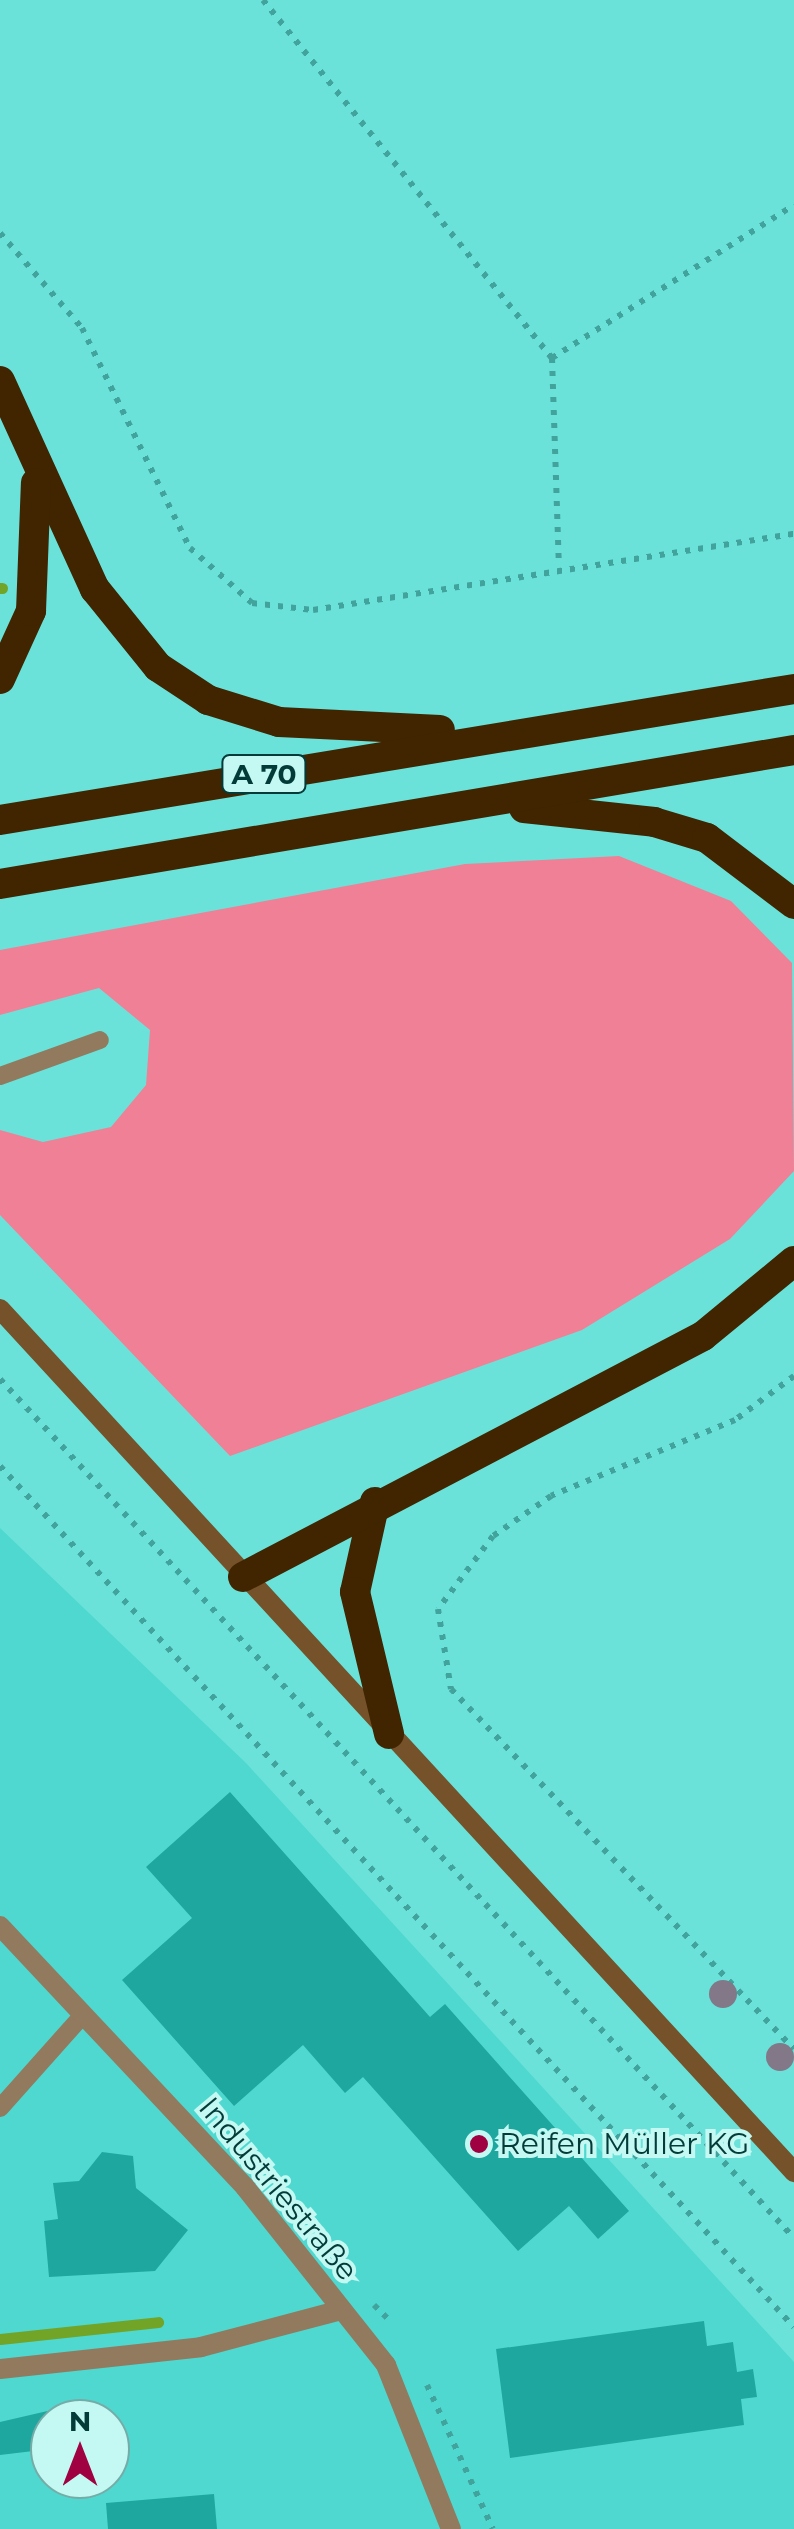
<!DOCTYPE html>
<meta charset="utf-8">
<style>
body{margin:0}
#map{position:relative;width:794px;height:2529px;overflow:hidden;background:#6ae2da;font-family:Montserrat,sans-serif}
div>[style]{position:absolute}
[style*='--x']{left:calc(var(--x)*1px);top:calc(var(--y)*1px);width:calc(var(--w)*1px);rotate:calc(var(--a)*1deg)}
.built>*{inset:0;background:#4fd8cf}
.green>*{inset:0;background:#f08095}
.stream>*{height:11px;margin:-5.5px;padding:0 5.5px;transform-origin:5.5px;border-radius:5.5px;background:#72a428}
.building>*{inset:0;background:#1ea79f}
.path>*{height:6px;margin-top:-3px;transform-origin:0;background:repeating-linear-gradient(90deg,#42a29c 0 5px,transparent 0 13px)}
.lane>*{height:18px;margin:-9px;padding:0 9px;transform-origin:9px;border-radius:9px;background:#927a5f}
.street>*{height:20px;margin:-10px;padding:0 10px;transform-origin:10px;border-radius:10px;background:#927a5f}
.secondary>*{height:20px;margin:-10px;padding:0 10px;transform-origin:10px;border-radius:10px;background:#755229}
.highway>*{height:30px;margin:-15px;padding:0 15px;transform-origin:15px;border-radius:15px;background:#402500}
.trees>*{width:28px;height:28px;margin:-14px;border-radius:50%;background:#827887}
.dots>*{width:28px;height:28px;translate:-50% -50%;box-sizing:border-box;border:5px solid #c3f8f3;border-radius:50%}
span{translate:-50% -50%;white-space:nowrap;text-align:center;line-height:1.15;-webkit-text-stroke:8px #c3f8f3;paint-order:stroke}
.shield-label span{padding:2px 8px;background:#c3f8f3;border:2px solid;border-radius:8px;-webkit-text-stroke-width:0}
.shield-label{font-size:28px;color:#023b38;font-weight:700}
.poi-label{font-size:30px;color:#023b38}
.left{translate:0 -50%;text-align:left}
.street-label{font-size:30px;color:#023b38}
.north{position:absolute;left:30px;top:2399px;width:100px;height:100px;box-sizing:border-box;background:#c3f8f3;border:2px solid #76aca8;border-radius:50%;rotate:0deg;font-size:28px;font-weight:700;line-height:40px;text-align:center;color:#023b38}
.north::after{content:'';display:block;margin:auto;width:35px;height:45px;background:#a00140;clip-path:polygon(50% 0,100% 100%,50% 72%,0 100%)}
</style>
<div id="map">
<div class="built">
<div style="clip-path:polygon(evenodd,0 1528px,246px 1763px,794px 2362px,794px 2529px,0 2529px,0 1528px,50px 2419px,110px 2419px,110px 2479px,50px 2479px,50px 2419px)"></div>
</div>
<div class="green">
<div style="clip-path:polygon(619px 856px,731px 901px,792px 963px,794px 1171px,730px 1239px,582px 1330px,230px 1456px,0 1215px,0 1130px,43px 1142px,111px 1127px,146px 1085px,150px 1030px,99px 988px,0 1015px,0 950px,465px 864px)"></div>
</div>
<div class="stream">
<div style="--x:0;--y:588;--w:2;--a:0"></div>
<div style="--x:0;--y:2339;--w:159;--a:-6.1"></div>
</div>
<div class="building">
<div style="clip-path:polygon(230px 1792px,430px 2017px,445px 2004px,629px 2211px,598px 2239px,569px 2206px,518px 2251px,363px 2077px,345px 2093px,303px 2045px,234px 2106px,122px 1980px,192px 1918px,146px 1867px)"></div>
<div style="clip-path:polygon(102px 2152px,133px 2156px,136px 2188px,188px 2230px,155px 2271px,49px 2277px,44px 2221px,58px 2219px,53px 2183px,79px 2181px)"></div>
<div style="clip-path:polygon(704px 2321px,707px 2346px,733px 2342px,737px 2372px,753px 2369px,757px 2397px,741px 2399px,744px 2425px,510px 2458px,496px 2349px)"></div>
<div style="clip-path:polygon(82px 2403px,84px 2419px,50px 2419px,50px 2449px,0 2455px,0 2422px)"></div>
<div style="clip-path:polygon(214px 2494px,217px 2529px,108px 2529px,106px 2503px)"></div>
</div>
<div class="path">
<div style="--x:263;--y:0;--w:460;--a:51.1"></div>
<div style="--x:552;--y:358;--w:208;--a:88.1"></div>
<div style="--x:0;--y:233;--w:125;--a:49.2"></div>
<div style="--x:82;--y:328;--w:245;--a:63.9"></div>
<div style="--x:190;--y:548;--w:83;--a:41.6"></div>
<div style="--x:252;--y:603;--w:61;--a:6.5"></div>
<div style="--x:313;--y:610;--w:487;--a:-9"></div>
<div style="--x:552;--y:358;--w:286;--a:-32.3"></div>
<div style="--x:794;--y:1376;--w:74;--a:143.3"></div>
<div style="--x:735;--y:1420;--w:199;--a:157.6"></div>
<div style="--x:551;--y:1496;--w:70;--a:145.4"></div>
<div style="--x:493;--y:1536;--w:91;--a:127"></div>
<div style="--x:438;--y:1609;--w:81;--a:80.8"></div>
<div style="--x:451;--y:1689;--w:497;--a:46.4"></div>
<div style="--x:0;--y:1379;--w:1170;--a:47.25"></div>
<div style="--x:0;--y:1466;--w:1171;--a:47.32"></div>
<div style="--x:374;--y:2305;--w:24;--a:45"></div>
<div style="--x:427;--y:2385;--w:158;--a:65.4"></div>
</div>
<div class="lane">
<div style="--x:0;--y:1076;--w:106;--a:-19.8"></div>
<div style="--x:0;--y:2108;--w:123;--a:-48.3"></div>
</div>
<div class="street">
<div style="--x:0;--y:1926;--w:358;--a:46.8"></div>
<div style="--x:245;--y:2187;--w:227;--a:51.6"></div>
<div style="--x:386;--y:2365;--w:176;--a:68.4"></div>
<div style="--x:0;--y:2369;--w:202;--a:-6.2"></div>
<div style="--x:201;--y:2347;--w:145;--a:-14.8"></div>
</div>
<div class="secondary">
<div style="--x:0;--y:1309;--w:1173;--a:47.38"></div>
</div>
<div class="highway">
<div style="--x:0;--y:381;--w:229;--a:65.5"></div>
<div style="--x:95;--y:589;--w:100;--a:51.1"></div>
<div style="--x:158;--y:667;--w:60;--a:33.4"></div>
<div style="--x:208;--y:700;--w:74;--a:17.2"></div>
<div style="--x:279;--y:722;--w:161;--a:2.8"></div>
<div style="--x:0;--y:679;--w:75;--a:-65.5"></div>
<div style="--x:31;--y:611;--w:128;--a:-87.8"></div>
<div style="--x:524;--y:808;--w:131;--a:6.1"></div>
<div style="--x:654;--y:822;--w:55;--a:16.8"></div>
<div style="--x:707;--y:838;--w:109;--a:37.2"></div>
<div style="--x:0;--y:820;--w:805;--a:-9.37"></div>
<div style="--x:0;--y:884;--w:805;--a:-9.58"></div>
<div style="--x:375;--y:1502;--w:92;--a:102.5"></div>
<div style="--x:355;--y:1592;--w:146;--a:76.5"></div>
<div style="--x:243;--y:1577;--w:519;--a:-27.65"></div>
<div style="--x:703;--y:1336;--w:118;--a:-39.5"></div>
</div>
<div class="trees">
<div style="left:723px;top:1994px"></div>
<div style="left:780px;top:2057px"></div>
</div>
<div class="dots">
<div style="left:479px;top:2144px;background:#a00140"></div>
</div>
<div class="shield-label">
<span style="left:264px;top:774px">A 70</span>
</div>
<div class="poi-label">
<span class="left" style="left:499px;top:2144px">Reifen Müller KG</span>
</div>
<div class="street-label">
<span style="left:278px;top:2189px;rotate:50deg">Industriestraße</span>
</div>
<div class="north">N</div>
</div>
